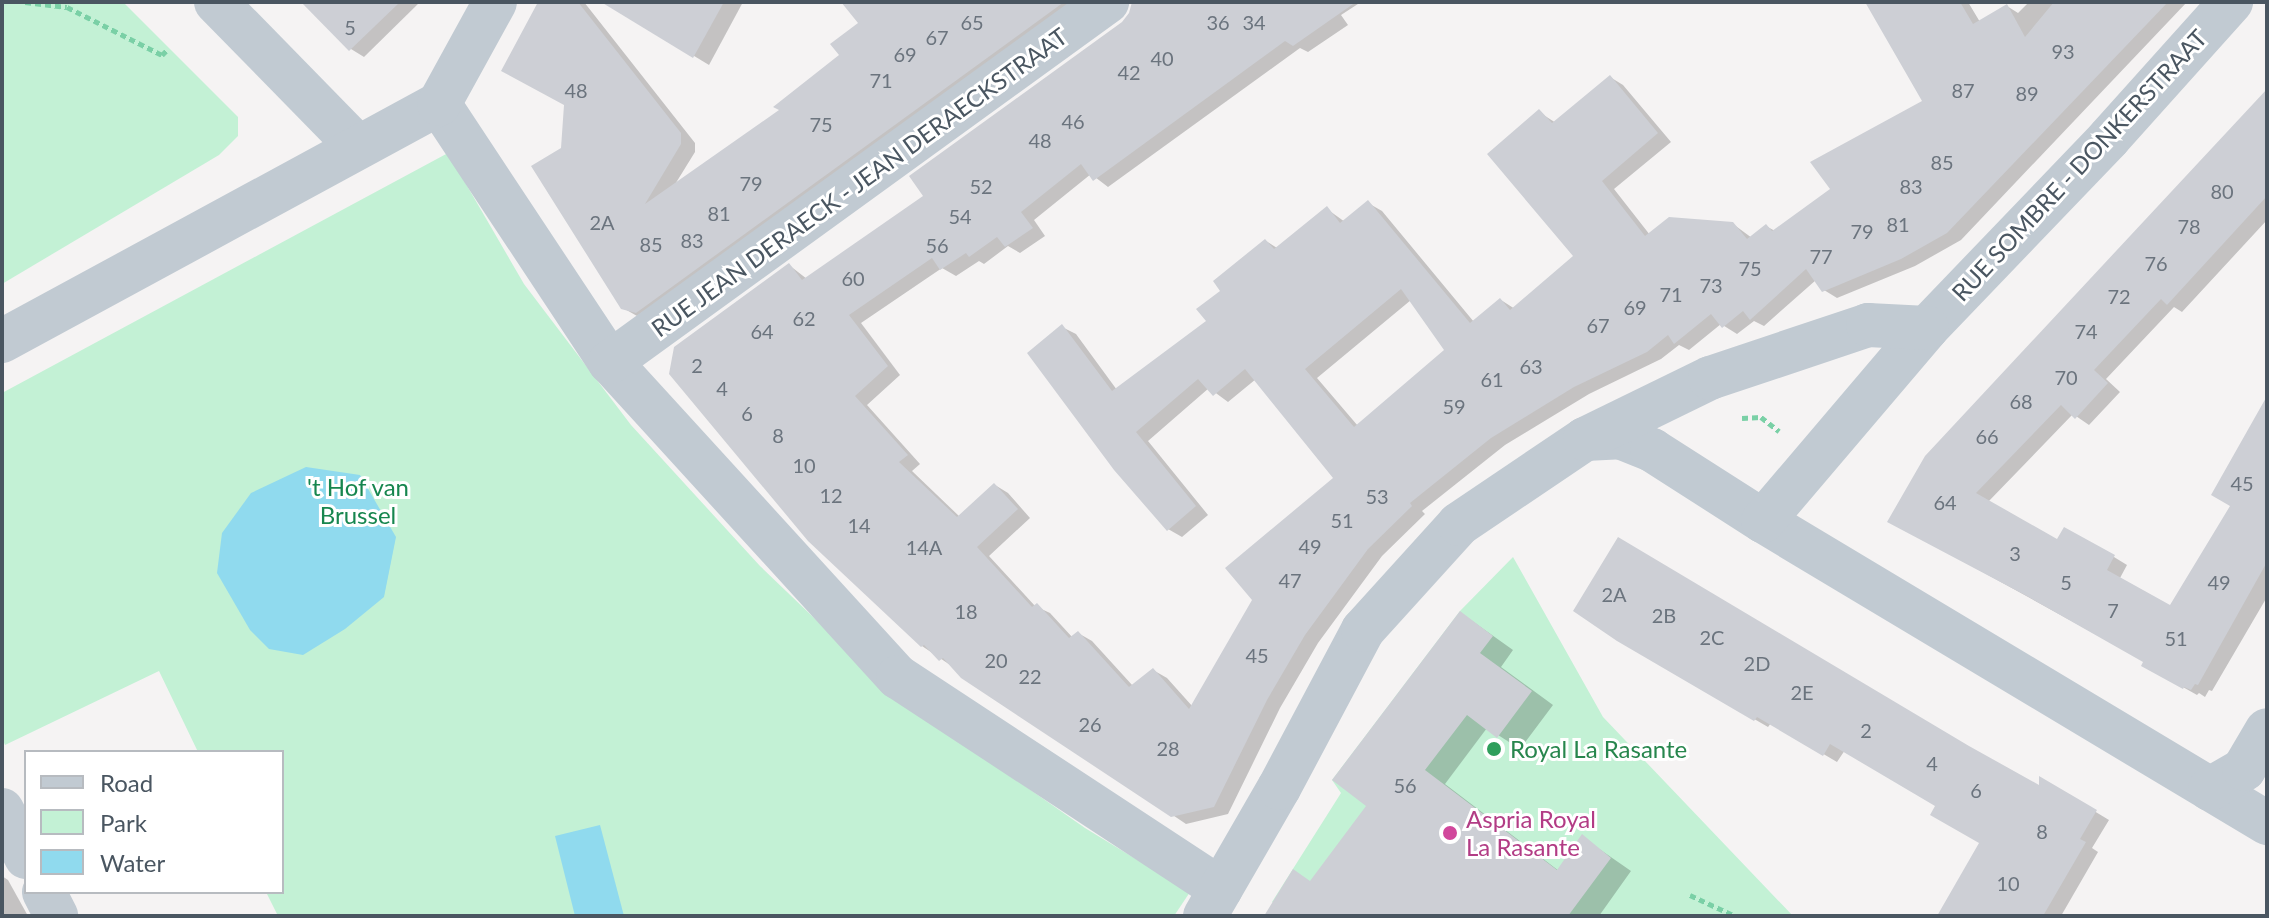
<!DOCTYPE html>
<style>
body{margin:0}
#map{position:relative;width:2269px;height:918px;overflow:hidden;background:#f5f3f3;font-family:Lato,sans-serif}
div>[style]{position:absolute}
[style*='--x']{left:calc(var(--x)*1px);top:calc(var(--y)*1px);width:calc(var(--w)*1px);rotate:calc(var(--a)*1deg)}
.green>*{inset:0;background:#c3f1d5}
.water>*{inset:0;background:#90daee}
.shadow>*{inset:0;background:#0003}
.building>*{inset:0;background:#cdcfd5}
.path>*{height:5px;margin-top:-2.5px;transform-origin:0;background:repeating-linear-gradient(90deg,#7ad0a6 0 6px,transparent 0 10px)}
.minor>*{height:44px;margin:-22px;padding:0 22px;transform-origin:22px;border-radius:22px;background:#c1cad2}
.dots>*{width:22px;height:22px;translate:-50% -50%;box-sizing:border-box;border:4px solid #fff;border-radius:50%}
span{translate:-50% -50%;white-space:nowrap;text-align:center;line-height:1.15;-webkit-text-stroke:6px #fff;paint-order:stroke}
.number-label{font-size:20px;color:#6b747e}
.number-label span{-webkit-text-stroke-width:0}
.street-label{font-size:24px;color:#4a5661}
.park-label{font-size:24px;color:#17864f}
.leisure-label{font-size:24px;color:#27864d}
.left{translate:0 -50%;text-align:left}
.hotel-label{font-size:24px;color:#b23c85}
.frame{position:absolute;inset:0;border:4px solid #4a5661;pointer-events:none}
.legend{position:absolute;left:24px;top:750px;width:260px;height:144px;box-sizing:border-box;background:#fff;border:2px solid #b7bbc0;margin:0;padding:10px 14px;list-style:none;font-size:24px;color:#4a5661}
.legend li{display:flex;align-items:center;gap:16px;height:40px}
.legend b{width:40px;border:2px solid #b7bbc0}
</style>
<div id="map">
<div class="green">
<div style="clip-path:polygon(2px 2px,123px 2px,238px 117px,238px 136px,219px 155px,2px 284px)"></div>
<div style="clip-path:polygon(448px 153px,524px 284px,631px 425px,760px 566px,859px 661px,928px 718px,1085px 828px,1190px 892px,1174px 916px,278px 916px,266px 892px,282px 892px,282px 752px,198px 752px,159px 671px,5px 745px,2px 738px,2px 393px)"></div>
<div style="clip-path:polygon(1513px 557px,1603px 717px,1793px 916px,1290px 916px,1272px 902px,1341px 793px,1332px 780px,1460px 611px)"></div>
</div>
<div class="water">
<div style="clip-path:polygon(306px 467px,360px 475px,396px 537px,384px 597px,345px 629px,303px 655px,269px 649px,250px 630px,217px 573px,222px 533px,251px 493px)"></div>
<div style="clip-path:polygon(600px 825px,624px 916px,575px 916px,555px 836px)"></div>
</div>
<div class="shadow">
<div style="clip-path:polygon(304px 2px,420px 2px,364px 57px,351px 49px)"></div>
<div style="clip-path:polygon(541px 2px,584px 2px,695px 143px,695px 152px,674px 186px,782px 110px,842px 56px,874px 14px,851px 2px,1088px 2px,637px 316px,623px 308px,562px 149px,566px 104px)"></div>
<div style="clip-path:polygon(605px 2px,743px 2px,709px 65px)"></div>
<div style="clip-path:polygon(evenodd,1134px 2px,1361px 2px,1341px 15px,1348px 25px,1308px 52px,1300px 48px,1108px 187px,1091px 174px,1034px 220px,1045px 236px,1020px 253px,1008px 246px,984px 264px,979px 261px,956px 276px,942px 268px,861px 323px,900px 375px,867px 405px,920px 464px,912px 471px,960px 517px,995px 485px,1008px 493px,1030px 518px,989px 556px,1035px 606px,1050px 613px,1073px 638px,1078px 633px,1092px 641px,1133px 686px,1153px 670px,1167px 678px,1193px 707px,1336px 478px,1256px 379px,1228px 402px,1209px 388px,1148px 441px,1208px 515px,1182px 537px,1168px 529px,1062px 327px,1076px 334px,1117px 390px,1209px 322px,1223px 291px,1266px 241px,1277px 248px,1327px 209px,1345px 222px,1368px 203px,1382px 211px,1474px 322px,1501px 300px,1515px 309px,1576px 256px,1539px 112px,1556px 123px,1610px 77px,1623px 85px,1671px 142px,1614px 189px,1650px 235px,1733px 224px,1752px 238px,1766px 226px,1775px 231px,1832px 190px,1924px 102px,1867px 2px,1968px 2px,1980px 22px,2007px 6px,2018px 13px,2029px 2px,2187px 2px,1961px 240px,1915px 266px,1837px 298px,1824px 290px,1816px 280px,1764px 326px,1754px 321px,1737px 334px,1721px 324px,1689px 350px,1679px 345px,1661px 359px,1589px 394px,1505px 445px,1422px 511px,1425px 514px,1382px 556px,1318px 643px,1280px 708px,1228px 814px,1186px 824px,922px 646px,789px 265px,807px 279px,925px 196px,1123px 24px,1131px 14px,1134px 2px,1411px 300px,1446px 350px,1358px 426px,1317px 378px,1411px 300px)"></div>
<div style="clip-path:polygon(2267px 91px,2267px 220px,2182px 312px,2174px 307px,2106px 379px,2120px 392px,2089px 425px,2073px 414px,1988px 502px,2057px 542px,2114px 557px,2127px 565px,2120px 578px,2170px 608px,2232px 505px,2267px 417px,2267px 597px,2212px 691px,2209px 690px,2205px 697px,2199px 693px,2197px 695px,2144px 665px,2146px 662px,1890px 521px)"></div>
<div style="clip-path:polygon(1461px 613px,1513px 650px,1501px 667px,1553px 705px,1520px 749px,1487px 728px,1445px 784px,1559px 871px,1582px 837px,1631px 871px,1599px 916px,1265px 916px,1312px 883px,1369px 806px)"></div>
<div style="clip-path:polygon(1618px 640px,1974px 751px,2041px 788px,2041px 779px,2109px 820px,2092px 848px,2098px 852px,2061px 916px,1939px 916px,1981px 842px,1938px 805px,1845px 750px,1837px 762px,1771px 723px,1768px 727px)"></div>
<div style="clip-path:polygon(2px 876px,8px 880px,28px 916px,2px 916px)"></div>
</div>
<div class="building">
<div style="clip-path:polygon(301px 2px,400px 2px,349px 51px)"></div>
<div style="clip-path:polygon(538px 2px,578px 2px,681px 133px,681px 144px,645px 204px,779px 110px,773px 107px,839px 55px,830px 44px,858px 23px,841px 2px,1064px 2px,636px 313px,621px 309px,531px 166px,561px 148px,564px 105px,501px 71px)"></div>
<div style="clip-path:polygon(601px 2px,724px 2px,693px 58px)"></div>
<div style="clip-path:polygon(evenodd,1132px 2px,1356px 2px,1293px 46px,1285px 41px,1093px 181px,1081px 164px,1021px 212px,1033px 228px,1005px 247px,997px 237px,969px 257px,966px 253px,940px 270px,932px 258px,849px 315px,888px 366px,855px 396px,908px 455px,899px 462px,957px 517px,994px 483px,1018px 509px,977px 547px,1032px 607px,1037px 603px,1069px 638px,1078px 631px,1129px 687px,1153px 668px,1189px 709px,1252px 600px,1225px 568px,1333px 478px,1245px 369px,1213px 396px,1198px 379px,1136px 432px,1196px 506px,1167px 531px,1114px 470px,1027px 353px,1062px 324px,1112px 391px,1206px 321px,1196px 309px,1220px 291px,1213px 281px,1265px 239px,1274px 249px,1327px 206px,1340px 223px,1368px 200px,1470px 323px,1500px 298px,1510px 310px,1573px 256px,1487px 154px,1539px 109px,1552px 123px,1610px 75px,1658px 133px,1602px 181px,1645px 236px,1669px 217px,1733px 222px,1747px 239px,1766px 224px,1772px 231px,1830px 189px,1810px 162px,1922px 101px,1865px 2px,1960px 2px,1973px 24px,2007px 4px,2025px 37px,2054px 2px,2168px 2px,1947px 233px,1901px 259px,1822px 292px,1806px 269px,1750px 320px,1743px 311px,1722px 328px,1711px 314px,1674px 344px,1668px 335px,1647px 352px,1574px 387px,1491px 438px,1410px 503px,1412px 506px,1368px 549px,1305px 635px,1267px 700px,1214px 807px,1171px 817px,961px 678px,943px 658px,939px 661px,924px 645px,921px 647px,808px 541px,669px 374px,674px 347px,789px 263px,802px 280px,923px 196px,909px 176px,1122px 22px,1129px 13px,1132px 2px,1401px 289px,1444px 350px,1354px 427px,1305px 369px,1401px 289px)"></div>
<div style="clip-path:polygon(2267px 89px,2267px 196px,2167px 305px,2161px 299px,2094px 370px,2108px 383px,2075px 419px,2061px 405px,1976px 493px,2057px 539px,2064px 527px,2115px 555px,2107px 570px,2170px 605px,2230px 506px,2211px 495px,2267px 396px,2267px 562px,2198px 685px,2195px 684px,2191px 690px,2184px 687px,2183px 689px,2141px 666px,2143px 662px,2025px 595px,1887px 522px,1925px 456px)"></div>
<div style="clip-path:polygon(1618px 537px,1969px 746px,2039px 785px,2039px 776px,2097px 810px,2080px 839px,2086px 842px,2043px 916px,1937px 916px,1979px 843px,1930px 815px,1935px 806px,1830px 744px,1823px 756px,1757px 717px,1754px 721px,1617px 641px,1573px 611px)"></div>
<div style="clip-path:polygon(1460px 611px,1493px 636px,1480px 653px,1532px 691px,1497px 738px,1467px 715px,1425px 770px,1557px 870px,1582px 834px,1611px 858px,1568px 916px,1264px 916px,1293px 869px,1310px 881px,1366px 806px,1332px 780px)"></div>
</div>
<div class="path">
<div style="--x:25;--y:2;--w:42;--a:6.8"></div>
<div style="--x:67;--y:7;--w:106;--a:26.8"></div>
<div style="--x:162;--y:55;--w:7;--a:-45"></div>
<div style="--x:1742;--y:418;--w:19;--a:-3"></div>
<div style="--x:1761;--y:417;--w:23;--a:38"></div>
<div style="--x:1690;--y:895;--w:50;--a:25"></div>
</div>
<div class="minor">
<div style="--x:216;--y:2;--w:203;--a:45.6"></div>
<div style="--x:439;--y:104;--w:310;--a:56.5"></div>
<div style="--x:610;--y:362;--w:427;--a:47.6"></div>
<div style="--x:898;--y:677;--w:386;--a:33.3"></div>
<div style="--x:2;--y:341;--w:497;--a:-28.5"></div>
<div style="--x:439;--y:104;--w:116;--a:-61.2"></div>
<div style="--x:610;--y:362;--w:614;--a:-35.92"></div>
<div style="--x:1585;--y:439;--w:35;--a:-3"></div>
<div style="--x:1620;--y:437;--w:35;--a:22"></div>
<div style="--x:1652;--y:450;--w:132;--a:32.6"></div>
<div style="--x:1763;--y:521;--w:588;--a:30.93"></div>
<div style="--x:1763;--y:521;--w:253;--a:-49.6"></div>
<div style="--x:1927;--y:328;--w:263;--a:-46.2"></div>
<div style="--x:2109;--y:138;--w:183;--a:-48.1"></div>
<div style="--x:2210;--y:789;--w:39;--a:-30"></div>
<div style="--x:2244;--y:769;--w:45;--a:-59.5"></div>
<div style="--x:2;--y:810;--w:53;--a:62.9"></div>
<div style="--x:44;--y:892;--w:27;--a:63"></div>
<div style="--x:1205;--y:916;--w:148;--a:-60"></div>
<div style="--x:1279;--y:788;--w:179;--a:-62"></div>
<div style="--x:1363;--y:630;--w:143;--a:-47.8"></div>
<div style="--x:1459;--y:524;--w:152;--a:-34"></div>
<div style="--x:1585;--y:439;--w:139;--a:-26"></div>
<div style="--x:1710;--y:378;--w:167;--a:-18.5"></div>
<div style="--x:1868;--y:325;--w:59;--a:2.9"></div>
</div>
<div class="dots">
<div style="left:1494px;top:749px;background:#2e9e5b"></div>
<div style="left:1450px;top:833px;background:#d1479c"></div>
</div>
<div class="number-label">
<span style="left:972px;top:22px">65</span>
<span style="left:1218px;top:22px">36</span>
<span style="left:1254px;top:22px">34</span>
<span style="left:350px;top:27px">5</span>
<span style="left:937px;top:37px">67</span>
<span style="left:2063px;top:51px">93</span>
<span style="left:905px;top:54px">69</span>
<span style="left:1162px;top:58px">40</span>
<span style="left:1129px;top:72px">42</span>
<span style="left:881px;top:80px">71</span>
<span style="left:576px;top:90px">48</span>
<span style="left:1963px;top:90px">87</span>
<span style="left:2027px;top:93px">89</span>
<span style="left:1073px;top:121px">46</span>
<span style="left:821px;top:124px">75</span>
<span style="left:1040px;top:140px">48</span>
<span style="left:1942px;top:162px">85</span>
<span style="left:751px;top:183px">79</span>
<span style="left:981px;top:186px">52</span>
<span style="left:1911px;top:186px">83</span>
<span style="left:2222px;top:191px">80</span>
<span style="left:719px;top:213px">81</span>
<span style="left:960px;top:216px">54</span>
<span style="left:602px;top:222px">2A</span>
<span style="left:1898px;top:224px">81</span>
<span style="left:2189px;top:226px">78</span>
<span style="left:1862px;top:231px">79</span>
<span style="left:692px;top:240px">83</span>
<span style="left:651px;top:244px">85</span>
<span style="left:937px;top:245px">56</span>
<span style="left:1821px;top:256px">77</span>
<span style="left:2156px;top:263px">76</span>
<span style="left:1750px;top:268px">75</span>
<span style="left:853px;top:278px">60</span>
<span style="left:1711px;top:285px">73</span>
<span style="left:1671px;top:294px">71</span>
<span style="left:2119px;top:296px">72</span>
<span style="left:1635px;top:307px">69</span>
<span style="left:804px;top:318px">62</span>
<span style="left:1598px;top:325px">67</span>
<span style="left:762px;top:331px">64</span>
<span style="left:2086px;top:331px">74</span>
<span style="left:697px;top:365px">2</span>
<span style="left:1531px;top:366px">63</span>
<span style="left:2066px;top:377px">70</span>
<span style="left:1492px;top:379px">61</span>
<span style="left:722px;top:388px">4</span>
<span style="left:2021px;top:401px">68</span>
<span style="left:1454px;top:406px">59</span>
<span style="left:747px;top:413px">6</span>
<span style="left:778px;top:435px">8</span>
<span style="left:1987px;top:436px">66</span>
<span style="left:804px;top:465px">10</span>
<span style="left:2242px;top:483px">45</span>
<span style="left:831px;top:495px">12</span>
<span style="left:1377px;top:496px">53</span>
<span style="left:1945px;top:502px">64</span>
<span style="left:1342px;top:520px">51</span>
<span style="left:859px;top:525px">14</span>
<span style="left:1310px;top:546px">49</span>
<span style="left:924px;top:547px">14A</span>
<span style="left:2015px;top:553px">3</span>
<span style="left:1290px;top:580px">47</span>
<span style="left:2066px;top:582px">5</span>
<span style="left:2219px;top:582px">49</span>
<span style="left:1614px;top:594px">2A</span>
<span style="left:2113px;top:610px">7</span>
<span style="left:966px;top:611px">18</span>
<span style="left:1664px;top:615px">2B</span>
<span style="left:1712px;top:637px">2C</span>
<span style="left:2176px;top:638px">51</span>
<span style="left:1257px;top:655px">45</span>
<span style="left:996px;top:660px">20</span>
<span style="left:1757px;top:663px">2D</span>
<span style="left:1030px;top:676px">22</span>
<span style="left:1802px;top:692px">2E</span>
<span style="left:1090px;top:724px">26</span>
<span style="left:1866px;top:730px">2</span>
<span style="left:1168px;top:748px">28</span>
<span style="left:1932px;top:763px">4</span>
<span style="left:1405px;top:785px">56</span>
<span style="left:1976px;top:790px">6</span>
<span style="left:2042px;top:831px">8</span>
<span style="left:2008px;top:883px">10</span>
</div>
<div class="street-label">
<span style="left:2079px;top:165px;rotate:-47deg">RUE SOMBRE - DONKERSTRAAT</span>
<span style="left:859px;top:182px;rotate:-36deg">RUE JEAN DERAECK - JEAN DERAECKSTRAAT</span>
</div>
<div class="park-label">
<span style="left:358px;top:501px">'t Hof van<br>Brussel</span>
</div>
<div class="leisure-label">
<span class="left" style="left:1510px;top:749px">Royal La Rasante</span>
</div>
<div class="hotel-label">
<span class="left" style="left:1466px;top:833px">Aspria Royal<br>La Rasante</span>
</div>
<div class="frame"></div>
<ul class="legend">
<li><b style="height:10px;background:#c1cad2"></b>Road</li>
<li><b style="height:22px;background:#c3f1d5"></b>Park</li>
<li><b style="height:22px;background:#90daee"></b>Water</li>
</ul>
</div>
